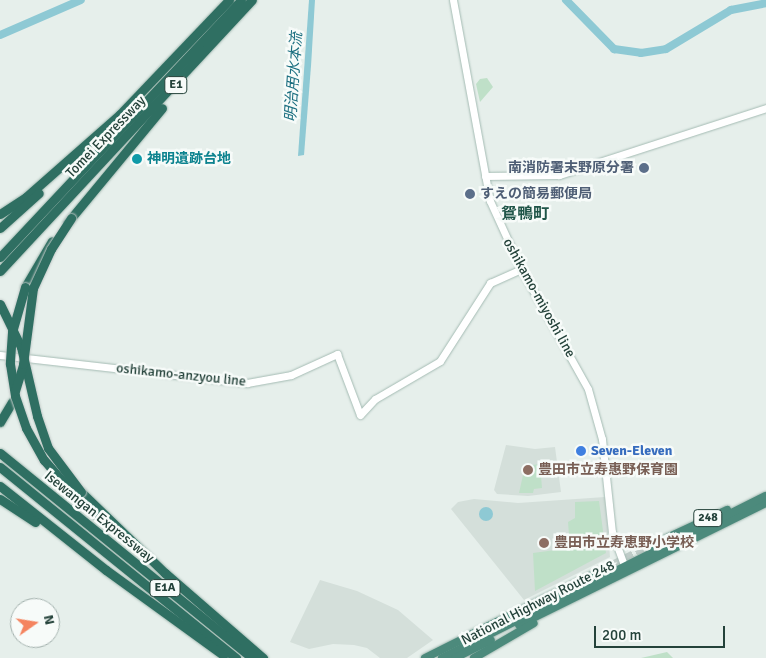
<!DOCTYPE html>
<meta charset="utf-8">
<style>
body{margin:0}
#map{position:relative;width:766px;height:658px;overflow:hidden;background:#e6efeb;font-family:Signika,"Noto Sans JP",sans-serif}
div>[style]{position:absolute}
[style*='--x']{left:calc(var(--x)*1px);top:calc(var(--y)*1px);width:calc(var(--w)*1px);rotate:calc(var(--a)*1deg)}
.built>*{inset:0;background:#d4dfda}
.green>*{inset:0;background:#bfe0c8}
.water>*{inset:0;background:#8ec9d4}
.round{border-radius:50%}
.river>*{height:8px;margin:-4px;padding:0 4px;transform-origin:4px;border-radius:4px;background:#8ec9d4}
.trunk-tunnel>*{height:8px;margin-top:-4px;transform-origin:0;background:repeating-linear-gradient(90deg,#bfccc8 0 8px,transparent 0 12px)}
.roads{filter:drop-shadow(0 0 1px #a4bbb3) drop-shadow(0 0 1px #a4bbb3)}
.secondary>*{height:7px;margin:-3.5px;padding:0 3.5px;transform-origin:3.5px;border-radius:3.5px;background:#fff}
.trunk>*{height:8px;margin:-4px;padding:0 4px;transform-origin:4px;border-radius:4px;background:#4c8a7c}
.motorway>*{height:9px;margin:-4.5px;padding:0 4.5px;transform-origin:4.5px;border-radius:4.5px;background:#2f6f62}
.bridges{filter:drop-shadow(0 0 1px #c2cac8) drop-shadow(0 0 1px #c2cac8)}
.motorway-bridge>*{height:9px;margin:-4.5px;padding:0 4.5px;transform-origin:4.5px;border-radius:4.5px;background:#2f6f62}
.dots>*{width:14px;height:14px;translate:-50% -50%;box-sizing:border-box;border:2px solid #f7fbf9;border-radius:50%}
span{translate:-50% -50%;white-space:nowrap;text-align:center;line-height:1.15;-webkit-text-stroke:5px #f7fbf9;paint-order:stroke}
.shield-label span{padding:1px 4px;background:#f7fbf9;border:1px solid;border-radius:4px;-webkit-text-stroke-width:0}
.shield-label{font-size:12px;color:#24423a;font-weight:700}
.street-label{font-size:14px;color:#24423a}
.culture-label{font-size:14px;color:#0d838f;font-weight:700}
.left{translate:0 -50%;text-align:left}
.service-label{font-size:14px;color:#4e5e75;font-weight:700}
.right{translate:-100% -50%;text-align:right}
.shop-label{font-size:14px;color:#366cbe;font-weight:700}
.education-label{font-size:14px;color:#785e54;font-weight:700}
.water-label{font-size:15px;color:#1c6f80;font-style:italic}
.quarter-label{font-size:16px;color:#1f5548;font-weight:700}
.north{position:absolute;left:10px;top:598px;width:50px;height:50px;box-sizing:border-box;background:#f7fbf9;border:1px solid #a3b1ad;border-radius:50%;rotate:77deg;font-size:14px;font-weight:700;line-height:20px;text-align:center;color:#24423a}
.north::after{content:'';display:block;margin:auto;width:18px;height:22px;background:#f4845f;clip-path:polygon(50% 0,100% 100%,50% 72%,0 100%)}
.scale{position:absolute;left:594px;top:626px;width:131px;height:22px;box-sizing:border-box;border:2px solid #24423a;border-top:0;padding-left:6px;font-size:15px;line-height:18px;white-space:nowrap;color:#24423a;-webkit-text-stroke:4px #f7fbf9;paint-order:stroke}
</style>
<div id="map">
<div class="built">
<div style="clip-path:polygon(506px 445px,535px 449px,555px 447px,561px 492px,528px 496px,497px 494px,494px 490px)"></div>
<div style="clip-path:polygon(605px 497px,610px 557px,524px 600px,451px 509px,458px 502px,474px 499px,518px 503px)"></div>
<div style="clip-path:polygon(320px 580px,357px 591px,398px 610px,433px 640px,407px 658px,380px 658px,367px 648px,354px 645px,333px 644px,309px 649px,290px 642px)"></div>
</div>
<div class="green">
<div style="clip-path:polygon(487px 78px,493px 87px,480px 102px,476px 84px,480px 79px)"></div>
<div style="clip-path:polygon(540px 464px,542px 488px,534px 489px,533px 493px,519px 493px,525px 466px)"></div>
<div style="clip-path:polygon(599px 501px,606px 553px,535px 591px,533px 553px,570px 548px,568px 522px,575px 518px,575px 502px)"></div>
<div style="clip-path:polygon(667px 652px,673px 658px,641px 658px)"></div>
</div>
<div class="water">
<div style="clip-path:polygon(309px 0,315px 0,311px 66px,304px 155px,298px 156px)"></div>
<div class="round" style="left:479px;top:507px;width:14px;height:14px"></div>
</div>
<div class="river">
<div style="--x:566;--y:0;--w:69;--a:45.6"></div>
<div style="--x:614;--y:49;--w:27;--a:8"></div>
<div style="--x:641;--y:53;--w:25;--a:-9"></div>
<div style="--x:666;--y:49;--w:76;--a:-31"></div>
<div style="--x:731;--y:10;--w:36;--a:-11"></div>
<div style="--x:0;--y:35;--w:88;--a:-23.4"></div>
</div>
<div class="trunk-tunnel">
<div style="--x:604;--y:569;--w:54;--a:-26.6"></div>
</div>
<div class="roads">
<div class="secondary">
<div style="--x:453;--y:0;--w:204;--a:79.6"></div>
<div style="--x:490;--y:201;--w:75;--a:65.5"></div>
<div style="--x:521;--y:269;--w:137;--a:60.8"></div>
<div style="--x:588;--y:389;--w:52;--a:74.4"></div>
<div style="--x:602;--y:439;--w:94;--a:83.9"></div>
<div style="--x:612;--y:532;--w:35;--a:70"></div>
<div style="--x:485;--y:176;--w:74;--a:-0.8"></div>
<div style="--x:559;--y:175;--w:218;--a:-17.9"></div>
<div style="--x:0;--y:355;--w:249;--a:6.5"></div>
<div style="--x:247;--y:383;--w:45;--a:-10.3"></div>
<div style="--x:291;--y:375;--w:51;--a:-24.5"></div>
<div style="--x:337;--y:354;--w:65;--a:69.3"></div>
<div style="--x:360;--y:415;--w:22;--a:-47"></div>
<div style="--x:375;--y:399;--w:75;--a:-30.3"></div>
<div style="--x:440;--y:361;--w:93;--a:-57.3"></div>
<div style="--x:490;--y:283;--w:34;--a:-24"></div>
</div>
<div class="trunk">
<div style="--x:652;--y:545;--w:83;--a:-25"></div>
<div style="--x:519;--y:625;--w:275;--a:-26.3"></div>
<div style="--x:470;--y:635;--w:149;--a:-26.2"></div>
<div style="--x:425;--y:658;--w:54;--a:-26.6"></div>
<div style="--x:442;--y:658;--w:362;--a:-26.6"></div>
<div style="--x:455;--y:658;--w:40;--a:-26.6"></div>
<div style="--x:474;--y:658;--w:69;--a:-30.3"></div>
</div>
<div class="motorway">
<div style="--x:0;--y:214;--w:31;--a:-33"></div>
<div style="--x:26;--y:197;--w:125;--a:-41.4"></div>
<div style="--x:120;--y:114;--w:158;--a:-46.3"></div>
<div style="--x:67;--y:223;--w:149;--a:-50.4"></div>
<div style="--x:0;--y:228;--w:52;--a:-41.9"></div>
<div style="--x:0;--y:257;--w:352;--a:-46.8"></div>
<div style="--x:0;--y:271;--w:370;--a:-47.1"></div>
<div style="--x:25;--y:287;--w:53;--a:-59.6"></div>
<div style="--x:0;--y:422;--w:23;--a:-59"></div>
<div style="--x:0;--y:453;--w:325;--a:39.1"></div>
<div style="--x:0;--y:467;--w:304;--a:39"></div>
<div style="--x:0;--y:486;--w:135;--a:38.4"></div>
<div style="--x:106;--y:570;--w:145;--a:36"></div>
<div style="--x:81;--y:492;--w:117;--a:44"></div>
<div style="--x:165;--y:573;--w:130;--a:40.9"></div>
<div style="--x:77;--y:498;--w:30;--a:41"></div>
<div style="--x:0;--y:499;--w:42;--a:33.3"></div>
</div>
</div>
<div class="bridges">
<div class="motorway-bridge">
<div style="--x:25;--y:287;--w:47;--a:106.1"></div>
<div style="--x:12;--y:332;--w:32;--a:94"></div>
<div style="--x:10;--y:364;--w:32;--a:81"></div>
<div style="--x:15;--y:396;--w:34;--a:71"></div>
<div style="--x:26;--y:428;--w:37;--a:61"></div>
<div style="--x:44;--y:460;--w:50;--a:49"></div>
<div style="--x:0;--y:304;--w:48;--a:64"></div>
<div style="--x:21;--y:347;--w:71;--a:76.9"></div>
<div style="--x:37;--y:416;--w:34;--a:71"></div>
<div style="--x:48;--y:448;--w:55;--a:53.1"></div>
<div style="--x:15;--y:391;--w:28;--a:-73"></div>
<div style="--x:23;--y:364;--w:77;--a:-82.5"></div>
<div style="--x:33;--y:288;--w:43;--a:-65.2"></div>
<div style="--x:51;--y:249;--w:37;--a:-57"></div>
</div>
</div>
<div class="dots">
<div style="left:137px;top:159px;background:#0f9aa8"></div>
<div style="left:644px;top:168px;background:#5c6f8a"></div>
<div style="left:470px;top:194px;background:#5c6f8a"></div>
<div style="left:581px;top:451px;background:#3f7fe0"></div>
<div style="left:528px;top:470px;background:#8d6e63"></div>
<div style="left:544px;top:543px;background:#8d6e63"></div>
</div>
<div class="shield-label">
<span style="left:176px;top:85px">E1</span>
<span style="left:708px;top:518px">248</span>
<span style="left:165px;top:588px">E1A</span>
</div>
<div class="street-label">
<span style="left:106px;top:137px;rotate:-46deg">Tomei Expressway</span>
<span style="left:539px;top:298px;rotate:61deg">oshikamo-miyoshi line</span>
<span style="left:181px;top:375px;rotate:6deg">oshikamo-anzyou line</span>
<span style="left:99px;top:517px;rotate:39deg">Isewangan Expressway</span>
<span style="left:538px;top:603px;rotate:-27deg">National Highway Route 248</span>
</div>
<div class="culture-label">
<span class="left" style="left:147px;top:159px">神明遺跡台地</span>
</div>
<div class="service-label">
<span class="right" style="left:634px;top:168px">南消防署末野原分署</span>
<span class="left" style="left:480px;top:194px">すえの簡易郵便局</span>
</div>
<div class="shop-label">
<span class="left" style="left:591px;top:451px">Seven-Eleven</span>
</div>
<div class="education-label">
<span class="left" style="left:538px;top:470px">豊田市立寿惠野保育園</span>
<span class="left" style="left:554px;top:543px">豊田市立寿恵野小学校</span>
</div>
<div class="water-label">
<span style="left:294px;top:77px;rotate:-86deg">明治用水本流</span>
</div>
<div class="quarter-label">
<span style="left:525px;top:214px">鴛鴨町</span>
</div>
<div class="north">N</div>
<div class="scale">200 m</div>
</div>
